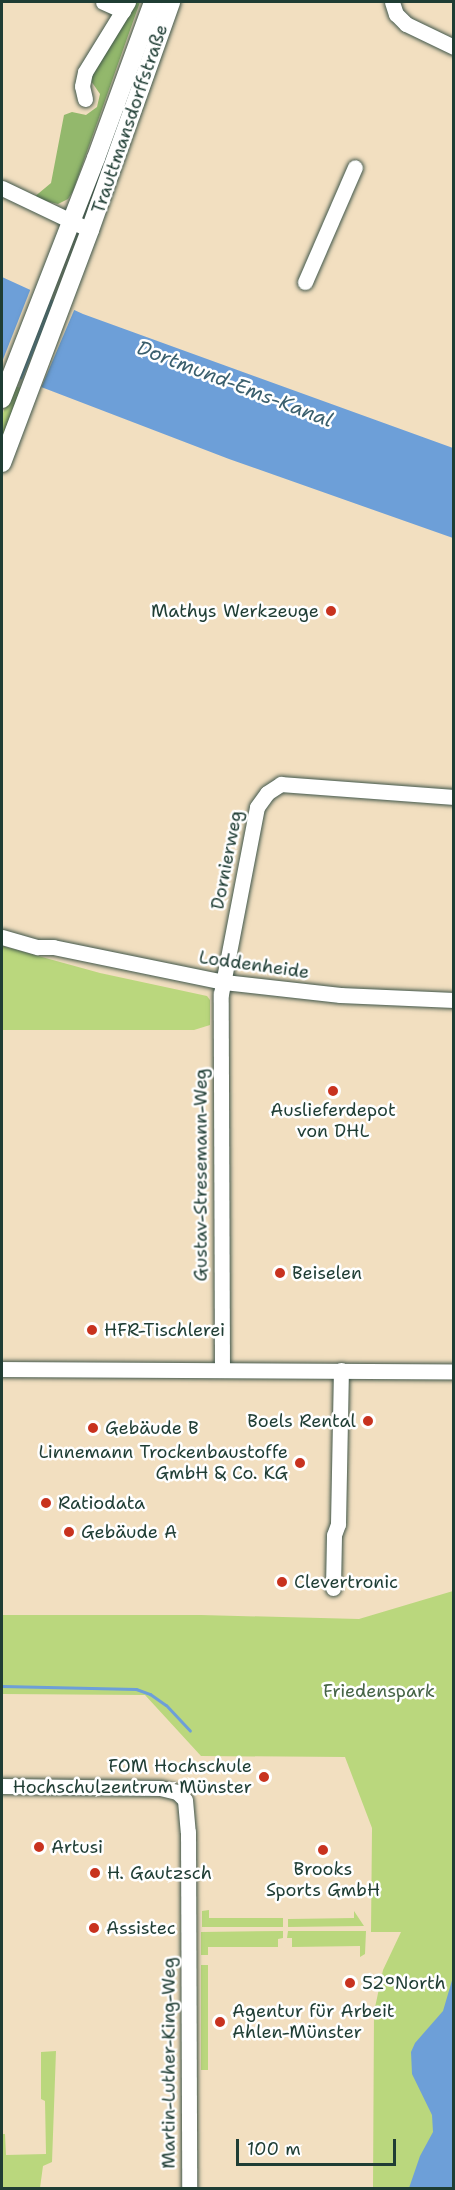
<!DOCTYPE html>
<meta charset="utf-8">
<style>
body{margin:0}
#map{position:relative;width:455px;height:2190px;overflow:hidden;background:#f2dfc0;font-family:"Shantell Sans",sans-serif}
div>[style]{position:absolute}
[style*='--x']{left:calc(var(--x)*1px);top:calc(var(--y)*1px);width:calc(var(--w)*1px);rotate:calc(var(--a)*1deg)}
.green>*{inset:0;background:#bad77d;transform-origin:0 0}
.forest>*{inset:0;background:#93b86c}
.water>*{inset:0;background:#6d9fd8}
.pier>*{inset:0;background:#f2dfc0;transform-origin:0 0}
.stream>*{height:3px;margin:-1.5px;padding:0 1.5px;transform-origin:1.5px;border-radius:1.5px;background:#6d9fd8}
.roads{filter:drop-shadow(0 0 2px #3f5549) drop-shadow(0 0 2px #3f5549)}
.minor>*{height:15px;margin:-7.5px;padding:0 7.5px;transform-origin:7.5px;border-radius:7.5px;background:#fff}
.major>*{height:18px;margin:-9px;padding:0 9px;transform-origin:9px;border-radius:9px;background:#fff}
.dots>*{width:16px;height:16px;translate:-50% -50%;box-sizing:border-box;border:3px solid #fff;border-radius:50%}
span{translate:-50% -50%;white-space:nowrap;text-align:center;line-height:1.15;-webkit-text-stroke:5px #fff;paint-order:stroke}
.street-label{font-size:18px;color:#1f3d34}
.poi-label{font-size:18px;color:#1f3d34}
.right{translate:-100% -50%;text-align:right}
.left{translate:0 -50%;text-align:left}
.park-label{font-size:18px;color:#466446}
.water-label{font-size:20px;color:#3a5f6d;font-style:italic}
.frame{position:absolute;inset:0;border:3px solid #1f3d34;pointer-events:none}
.scale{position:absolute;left:236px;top:2139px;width:160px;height:27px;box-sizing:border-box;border:3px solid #1f3d34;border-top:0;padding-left:8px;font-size:18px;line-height:21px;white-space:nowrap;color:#1f3d34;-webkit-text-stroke:4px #fff;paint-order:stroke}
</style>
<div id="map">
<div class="green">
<div style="clip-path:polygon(13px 385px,23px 389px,2px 447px,2px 416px)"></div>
<div style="clip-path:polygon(2px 946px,100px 973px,207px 996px,210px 1000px,210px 1025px,194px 1030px,2px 1030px)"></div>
<div style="clip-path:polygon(453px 1591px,453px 2188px,373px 2188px,374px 2012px,383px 1970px,401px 1932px,371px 1932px,372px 1828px,345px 1757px,201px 1756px,145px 1695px,2px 1694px,2px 1615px,201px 1615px,359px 1619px)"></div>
<div style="clip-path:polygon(209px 1910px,209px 1918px,283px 1918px,283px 1927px,202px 1927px,202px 1911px)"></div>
<div style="clip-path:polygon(354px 1911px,364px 1926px,288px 1927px,288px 1919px,354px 1918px)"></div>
<div style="clip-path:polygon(283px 1931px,283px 1938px,278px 1939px,278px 1947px,208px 1947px,208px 1955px,201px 1955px,201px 1932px)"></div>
<div style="clip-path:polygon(288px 1931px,366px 1931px,365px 1954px,360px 1957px,360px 1946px,292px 1947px,292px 1938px,287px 1938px)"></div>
<div style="left:201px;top:1965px;width:7px;height:105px"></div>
<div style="clip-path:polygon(56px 2051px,52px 2162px,43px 2166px,40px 2188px,2px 2188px,2px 2134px,5px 2134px,6px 2155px,46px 2154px,45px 2101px,41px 2099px,41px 2052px)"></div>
</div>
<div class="forest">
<div style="clip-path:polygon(134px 2px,140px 2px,73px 191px,68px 199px,58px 204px,33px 198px,51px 183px,64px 115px,72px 112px,86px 115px,97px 107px,100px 94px,89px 78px)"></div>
</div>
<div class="water">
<div style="clip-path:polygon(2px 277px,83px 314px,453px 448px,453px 538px,229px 459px,2px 372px)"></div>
<div style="clip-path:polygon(453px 1977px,453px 2188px,409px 2188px,420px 2156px,433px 2132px,432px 2115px,412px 2074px,411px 2052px,415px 2043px,443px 2011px)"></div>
</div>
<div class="pier">
<div style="clip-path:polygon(31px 288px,50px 296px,2px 376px,2px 362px)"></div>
<div style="left:56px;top:299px;width:21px;height:91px;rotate:23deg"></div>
</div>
<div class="stream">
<div style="--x:2;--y:1686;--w:134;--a:1.3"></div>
<div style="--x:136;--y:1689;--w:15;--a:20"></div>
<div style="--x:150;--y:1694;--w:19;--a:35"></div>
<div style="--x:166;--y:1705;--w:35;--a:47"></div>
</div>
<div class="roads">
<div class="minor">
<div style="--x:103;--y:2;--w:22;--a:24"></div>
<div style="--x:392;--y:2;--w:13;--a:72"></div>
<div style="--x:396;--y:14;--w:14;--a:45"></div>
<div style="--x:406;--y:24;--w:53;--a:25.6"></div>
<div style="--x:85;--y:99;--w:13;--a:-103"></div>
<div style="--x:82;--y:86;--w:14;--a:-78"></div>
<div style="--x:85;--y:72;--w:82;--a:-58.4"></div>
<div style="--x:2;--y:188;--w:98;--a:25.5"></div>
<div style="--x:305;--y:282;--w:125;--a:-66.5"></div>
<div style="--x:2;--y:937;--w:37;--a:16"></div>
<div style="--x:38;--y:947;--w:15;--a:0"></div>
<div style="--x:53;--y:947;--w:175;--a:11.6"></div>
<div style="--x:224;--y:982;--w:117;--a:6.4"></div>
<div style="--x:340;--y:995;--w:114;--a:2.5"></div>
<div style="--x:2;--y:1369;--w:452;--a:0.3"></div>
<div style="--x:222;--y:1369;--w:375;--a:-90.2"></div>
<div style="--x:221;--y:994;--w:190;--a:-79.1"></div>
<div style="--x:257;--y:807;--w:17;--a:-54"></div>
<div style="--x:267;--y:793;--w:17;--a:-33"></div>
<div style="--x:281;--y:784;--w:173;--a:4.3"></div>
<div style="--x:333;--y:1588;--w:53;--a:-88.9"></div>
<div style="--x:334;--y:1535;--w:12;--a:-70"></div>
<div style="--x:338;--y:1524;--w:154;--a:-88.9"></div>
<div style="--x:2;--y:1786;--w:158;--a:0.7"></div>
<div style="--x:160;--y:1788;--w:17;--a:13"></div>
<div style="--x:177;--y:1792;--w:11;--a:45"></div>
<div style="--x:185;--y:1800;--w:32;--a:85"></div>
<div style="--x:188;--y:1832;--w:356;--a:89.8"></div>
</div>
<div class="major">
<div style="--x:2;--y:399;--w:259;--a:-68.7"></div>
<div style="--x:96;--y:158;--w:166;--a:-69.9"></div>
<div style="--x:2;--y:463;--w:249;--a:-69.3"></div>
<div style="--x:90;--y:230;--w:242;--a:-70.4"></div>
</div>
</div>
<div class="dots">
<div style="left:331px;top:611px;background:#c8321e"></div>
<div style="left:333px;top:1091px;background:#c8321e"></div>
<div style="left:280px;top:1273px;background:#c8321e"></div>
<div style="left:92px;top:1330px;background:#c8321e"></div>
<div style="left:368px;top:1421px;background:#c8321e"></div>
<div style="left:93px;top:1428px;background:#c8321e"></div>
<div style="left:300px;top:1463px;background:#c8321e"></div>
<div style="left:46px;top:1503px;background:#c8321e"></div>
<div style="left:69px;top:1532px;background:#c8321e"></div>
<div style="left:282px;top:1582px;background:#c8321e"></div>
<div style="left:264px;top:1777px;background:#c8321e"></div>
<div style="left:39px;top:1847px;background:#c8321e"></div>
<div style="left:323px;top:1850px;background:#c8321e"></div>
<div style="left:95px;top:1873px;background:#c8321e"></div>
<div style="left:94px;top:1928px;background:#c8321e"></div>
<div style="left:350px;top:1983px;background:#c8321e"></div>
<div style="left:220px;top:2022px;background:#c8321e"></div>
</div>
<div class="street-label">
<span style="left:130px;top:119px;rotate:-71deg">Trauttmansdorffstraße</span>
<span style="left:227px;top:860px;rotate:-79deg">Dornierweg</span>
<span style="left:254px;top:965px;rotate:8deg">Loddenheide</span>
<span style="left:201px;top:1175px;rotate:-90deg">Gustav-Stresemann-Weg</span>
<span style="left:169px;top:2063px;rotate:-90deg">Martin-Luther-King-Weg</span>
</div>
<div class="poi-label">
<span class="right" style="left:319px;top:611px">Mathys Werkzeuge</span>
<span style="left:333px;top:1121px">Auslieferdepot<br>von DHL</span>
<span class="left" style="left:292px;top:1273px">Beiselen</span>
<span class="left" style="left:104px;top:1330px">HFR-Tischlerei</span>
<span class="right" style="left:356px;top:1421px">Boels Rental</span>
<span class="left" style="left:105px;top:1428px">Gebäude B</span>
<span class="right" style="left:288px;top:1463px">Linnemann Trockenbaustoffe<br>GmbH &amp; Co. KG</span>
<span class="left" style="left:58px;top:1503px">Ratiodata</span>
<span class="left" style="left:81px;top:1532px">Gebäude A</span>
<span class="left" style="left:294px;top:1582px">Clevertronic</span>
<span class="right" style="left:252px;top:1777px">FOM Hochschule<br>Hochschulzentrum Münster</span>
<span class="left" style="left:51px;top:1847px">Artusi</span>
<span style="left:323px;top:1880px">Brooks<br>Sports GmbH</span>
<span class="left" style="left:107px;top:1873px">H. Gautzsch</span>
<span class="left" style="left:106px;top:1928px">Assistec</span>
<span class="left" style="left:362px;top:1983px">52°North</span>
<span class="left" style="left:232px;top:2022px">Agentur für Arbeit<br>Ahlen-Münster</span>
</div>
<div class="park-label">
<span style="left:379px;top:1691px">Friedenspark</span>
</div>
<div class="water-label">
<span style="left:235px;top:384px;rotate:21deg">Dortmund-Ems-Kanal</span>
</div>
<div class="frame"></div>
<div class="scale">100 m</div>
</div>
